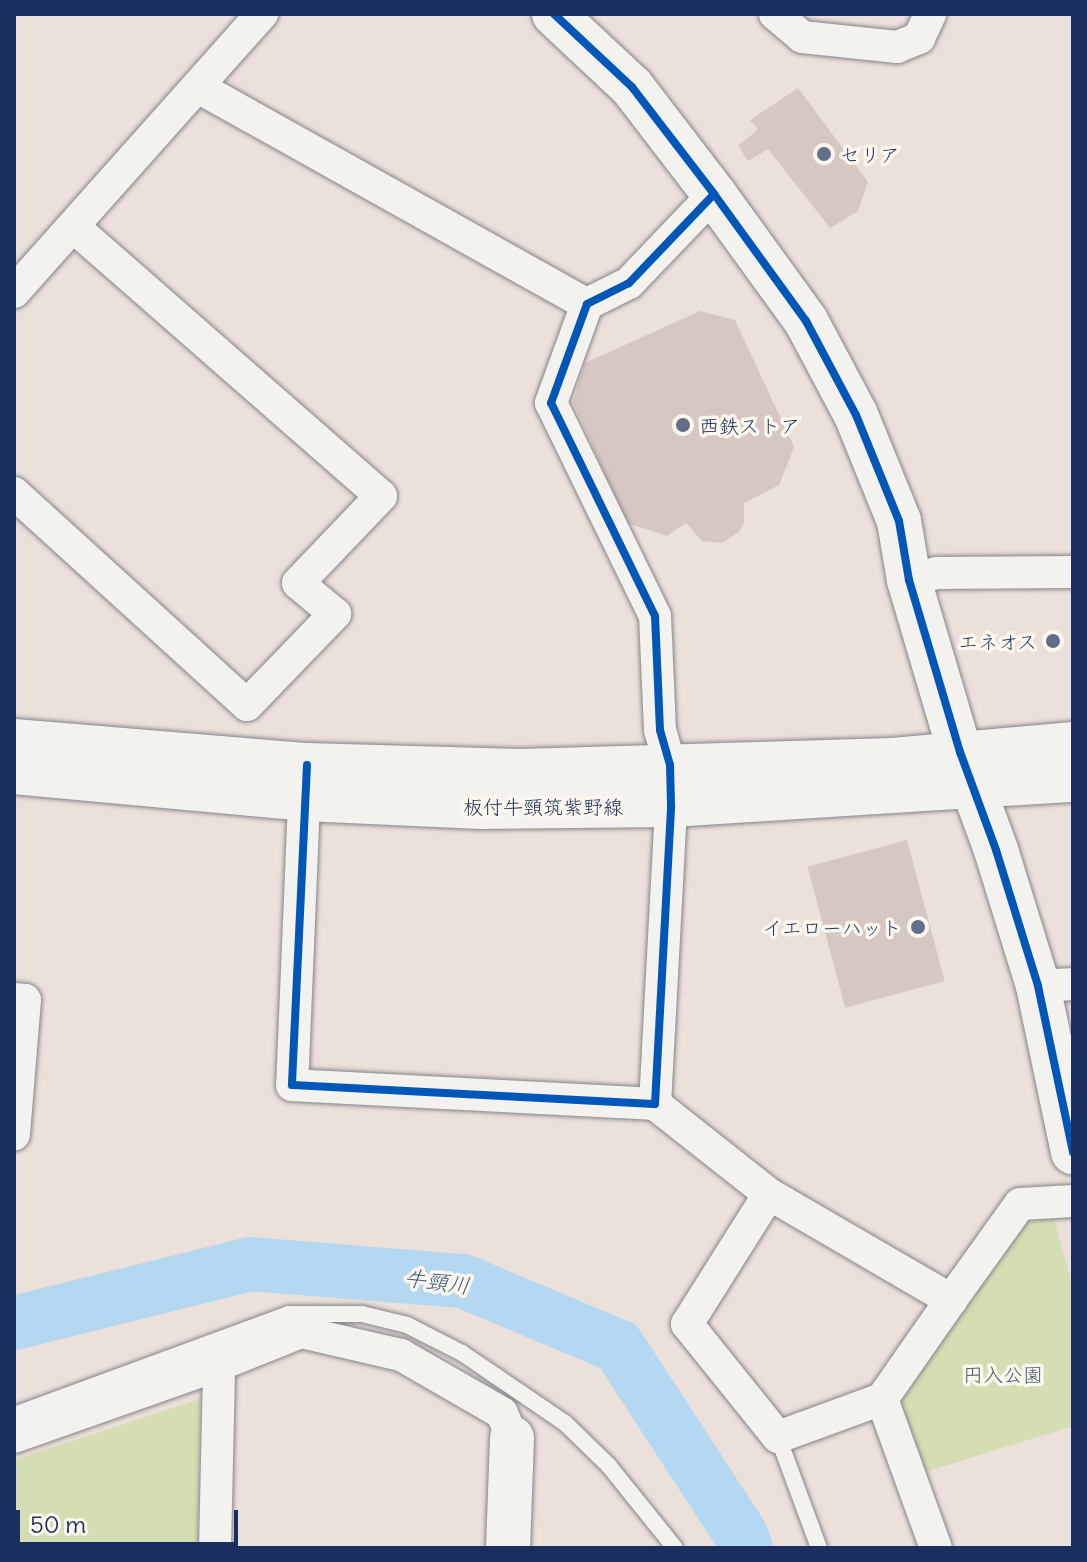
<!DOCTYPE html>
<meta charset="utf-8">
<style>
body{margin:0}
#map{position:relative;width:1087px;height:1562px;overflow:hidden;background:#ebe0da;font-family:Delius,"Klee One",sans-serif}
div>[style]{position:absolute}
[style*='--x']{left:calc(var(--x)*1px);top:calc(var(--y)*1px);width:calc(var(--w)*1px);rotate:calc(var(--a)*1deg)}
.green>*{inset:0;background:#d5ddb2}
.river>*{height:54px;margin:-27px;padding:0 27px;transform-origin:27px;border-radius:27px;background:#b5d8f2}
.building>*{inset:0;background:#d7c7c2;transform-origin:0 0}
.roads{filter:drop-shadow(0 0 2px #85848a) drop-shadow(0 0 2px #85848a)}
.lane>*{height:16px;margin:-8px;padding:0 8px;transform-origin:8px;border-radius:8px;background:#f4f2ee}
.street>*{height:32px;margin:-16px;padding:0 16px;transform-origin:16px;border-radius:16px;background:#f4f2ee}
.secondary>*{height:44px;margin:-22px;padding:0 22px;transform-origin:22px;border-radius:22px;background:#f4f2ee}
.cycleway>*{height:8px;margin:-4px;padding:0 4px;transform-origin:4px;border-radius:4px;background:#0057b8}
.dots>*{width:22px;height:22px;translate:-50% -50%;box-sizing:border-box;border:4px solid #fbf7ec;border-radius:50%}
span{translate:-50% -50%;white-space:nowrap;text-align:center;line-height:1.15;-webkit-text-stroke:7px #fbf7ec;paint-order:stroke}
.poi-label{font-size:20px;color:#1b2f5e}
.left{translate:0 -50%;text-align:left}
.right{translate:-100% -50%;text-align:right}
.street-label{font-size:20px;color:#1b2f5e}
.park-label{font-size:20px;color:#455a6b}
.water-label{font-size:22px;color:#3c5886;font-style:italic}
.frame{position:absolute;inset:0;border:16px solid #1b2f5e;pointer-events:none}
.scale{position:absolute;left:16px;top:1510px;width:222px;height:36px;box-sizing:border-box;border:4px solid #1b2f5e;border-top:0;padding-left:10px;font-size:24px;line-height:28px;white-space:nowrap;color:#1b2f5e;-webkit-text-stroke:6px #fbf7ec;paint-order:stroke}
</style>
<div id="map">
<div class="green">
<div style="clip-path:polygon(1054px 1219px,1073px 1289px,1073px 1426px,925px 1472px,900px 1401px,1022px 1221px)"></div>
<div style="clip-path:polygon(200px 1399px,197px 1548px,14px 1548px,14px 1460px)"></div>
</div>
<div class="river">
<div style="--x:14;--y:1323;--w:243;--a:-14"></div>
<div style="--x:250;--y:1264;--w:214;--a:4.6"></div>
<div style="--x:463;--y:1281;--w:168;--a:22.8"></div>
<div style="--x:618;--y:1346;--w:225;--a:56.9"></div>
<div style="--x:741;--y:1535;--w:14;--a:69"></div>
</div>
<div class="building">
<div style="clip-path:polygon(798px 88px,868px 182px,858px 211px,830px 228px,768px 149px,748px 161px,738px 145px,758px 130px,750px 120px)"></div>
<div style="clip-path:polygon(700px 311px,735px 320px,794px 447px,779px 485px,744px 503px,744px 523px,739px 532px,722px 543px,702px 541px,686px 523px,667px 536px,627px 523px,573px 402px,585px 363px)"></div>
<div style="left:907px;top:840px;width:146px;height:103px;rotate:75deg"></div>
</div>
<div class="roads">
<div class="lane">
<div style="--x:14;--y:1415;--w:292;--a:-20.2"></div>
<div style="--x:288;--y:1314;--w:74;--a:0"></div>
<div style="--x:362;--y:1314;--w:46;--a:13.7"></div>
<div style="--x:407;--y:1325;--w:62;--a:27"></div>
<div style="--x:462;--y:1353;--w:125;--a:34.2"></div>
<div style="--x:565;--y:1423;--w:62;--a:44.3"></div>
<div style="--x:609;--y:1466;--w:105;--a:51.2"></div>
<div style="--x:778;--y:1437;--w:118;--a:69.7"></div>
</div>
<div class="street">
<div style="--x:775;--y:14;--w:35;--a:40"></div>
<div style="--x:802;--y:37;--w:96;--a:6"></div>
<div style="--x:897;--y:47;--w:24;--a:-22"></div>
<div style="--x:919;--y:38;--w:26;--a:-65"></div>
<div style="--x:198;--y:87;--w:445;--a:29.2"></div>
<div style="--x:14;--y:292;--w:373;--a:-48.3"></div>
<div style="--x:14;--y:493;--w:315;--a:42.3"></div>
<div style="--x:247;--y:705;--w:127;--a:-46"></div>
<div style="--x:335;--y:614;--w:48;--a:-140"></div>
<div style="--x:298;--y:583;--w:120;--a:-46.3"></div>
<div style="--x:381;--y:496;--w:407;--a:-138.8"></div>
<div style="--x:909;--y:580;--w:29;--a:-14"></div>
<div style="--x:937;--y:573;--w:136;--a:-0.4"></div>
<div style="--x:305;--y:778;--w:307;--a:92.4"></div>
<div style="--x:292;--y:1085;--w:363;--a:3"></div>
<div style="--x:655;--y:1104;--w:299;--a:-86.9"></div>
<div style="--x:671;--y:805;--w:40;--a:-91.4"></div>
<div style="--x:670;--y:765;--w:36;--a:-106"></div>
<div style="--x:660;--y:730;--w:114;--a:-92.5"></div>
<div style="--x:655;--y:616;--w:237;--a:-116"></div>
<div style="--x:551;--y:403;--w:105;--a:-70"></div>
<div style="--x:587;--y:304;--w:47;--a:-26.6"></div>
<div style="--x:629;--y:283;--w:123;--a:-46.3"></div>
<div style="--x:1038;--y:986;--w:35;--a:-3"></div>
<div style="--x:14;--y:999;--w:11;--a:5"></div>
<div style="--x:25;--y:1000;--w:135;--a:94.7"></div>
<div style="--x:655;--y:1104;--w:145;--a:38.3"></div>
<div style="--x:769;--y:1194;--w:211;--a:30.2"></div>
<div style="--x:951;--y:1300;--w:118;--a:-54.3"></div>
<div style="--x:1020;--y:1204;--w:53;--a:-3.2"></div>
<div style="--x:769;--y:1194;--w:154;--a:122.2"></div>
<div style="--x:687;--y:1324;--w:145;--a:51.2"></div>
<div style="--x:778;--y:1437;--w:111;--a:-20.1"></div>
<div style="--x:882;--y:1399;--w:121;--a:-55.1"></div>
<div style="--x:882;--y:1399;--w:158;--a:70.1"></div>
<div style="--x:14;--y:1437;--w:217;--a:-19.4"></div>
<div style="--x:219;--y:1365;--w:88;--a:-21.9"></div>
<div style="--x:301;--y:1332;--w:103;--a:13"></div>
<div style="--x:401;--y:1355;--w:116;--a:29.9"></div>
<div style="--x:502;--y:1413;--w:27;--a:68"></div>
<div style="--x:215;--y:1548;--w:183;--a:-88.7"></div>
</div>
<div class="secondary">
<div style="--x:554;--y:14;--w:107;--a:43.1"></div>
<div style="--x:632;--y:87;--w:135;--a:52.5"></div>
<div style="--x:714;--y:194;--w:157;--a:54.1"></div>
<div style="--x:806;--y:321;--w:106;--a:62"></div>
<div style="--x:856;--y:415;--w:114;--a:67.9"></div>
<div style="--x:899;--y:521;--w:60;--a:80.4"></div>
<div style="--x:909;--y:580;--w:179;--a:73.5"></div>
<div style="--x:960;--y:752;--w:104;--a:69.8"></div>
<div style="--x:996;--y:850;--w:142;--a:72.8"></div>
<div style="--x:1038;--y:986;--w:170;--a:78.1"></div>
<div style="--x:14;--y:741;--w:294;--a:4.7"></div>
<div style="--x:307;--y:765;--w:214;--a:1.6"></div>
<div style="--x:521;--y:771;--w:372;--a:-1.7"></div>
<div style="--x:893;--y:760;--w:181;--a:-5.1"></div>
<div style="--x:14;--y:772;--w:291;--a:5.3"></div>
<div style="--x:304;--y:799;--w:177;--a:2.6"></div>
<div style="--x:481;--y:807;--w:190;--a:-0.6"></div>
<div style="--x:671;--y:805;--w:403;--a:-3.6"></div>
<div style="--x:508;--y:1548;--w:110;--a:-87.9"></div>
</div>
</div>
<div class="cycleway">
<div style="--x:554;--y:14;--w:107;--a:43.1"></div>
<div style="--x:632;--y:87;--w:135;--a:52.5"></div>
<div style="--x:714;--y:194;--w:157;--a:54.1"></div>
<div style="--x:806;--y:321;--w:106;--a:62"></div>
<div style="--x:856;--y:415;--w:114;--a:67.9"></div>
<div style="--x:899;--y:521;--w:60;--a:80.4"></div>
<div style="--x:909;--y:580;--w:179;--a:73.5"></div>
<div style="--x:960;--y:752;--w:104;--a:69.8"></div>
<div style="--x:996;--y:850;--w:142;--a:72.8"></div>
<div style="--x:1038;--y:986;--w:170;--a:78.1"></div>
<div style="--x:307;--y:765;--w:320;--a:92.7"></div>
<div style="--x:292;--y:1085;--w:363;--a:3"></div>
<div style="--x:655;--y:1104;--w:299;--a:-86.9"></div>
<div style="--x:671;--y:805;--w:40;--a:-91.4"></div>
<div style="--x:670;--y:765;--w:36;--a:-106"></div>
<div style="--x:660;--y:730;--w:114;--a:-92.5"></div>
<div style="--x:655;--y:616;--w:237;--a:-116"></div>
<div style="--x:551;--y:403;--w:105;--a:-70"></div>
<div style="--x:587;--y:304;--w:47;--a:-26.6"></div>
<div style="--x:629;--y:283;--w:123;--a:-46.3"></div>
</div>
<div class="dots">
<div style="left:824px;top:154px;background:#646d89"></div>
<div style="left:683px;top:425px;background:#646d89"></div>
<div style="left:1053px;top:641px;background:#646d89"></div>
<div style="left:918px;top:927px;background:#646d89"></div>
</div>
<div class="poi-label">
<span class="left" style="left:840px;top:154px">セリア</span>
<span class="left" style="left:699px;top:425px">西鉄ストア</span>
<span class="right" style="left:1037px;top:641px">エネオス</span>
<span class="right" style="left:902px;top:927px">イエローハット</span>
</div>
<div class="street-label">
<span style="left:543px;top:806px">板付牛頸筑紫野線</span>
</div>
<div class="park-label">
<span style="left:1003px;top:1374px">円入公園</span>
</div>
<div class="water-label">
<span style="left:437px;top:1282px;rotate:8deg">牛頸川</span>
</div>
<div class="frame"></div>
<div class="scale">50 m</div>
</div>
